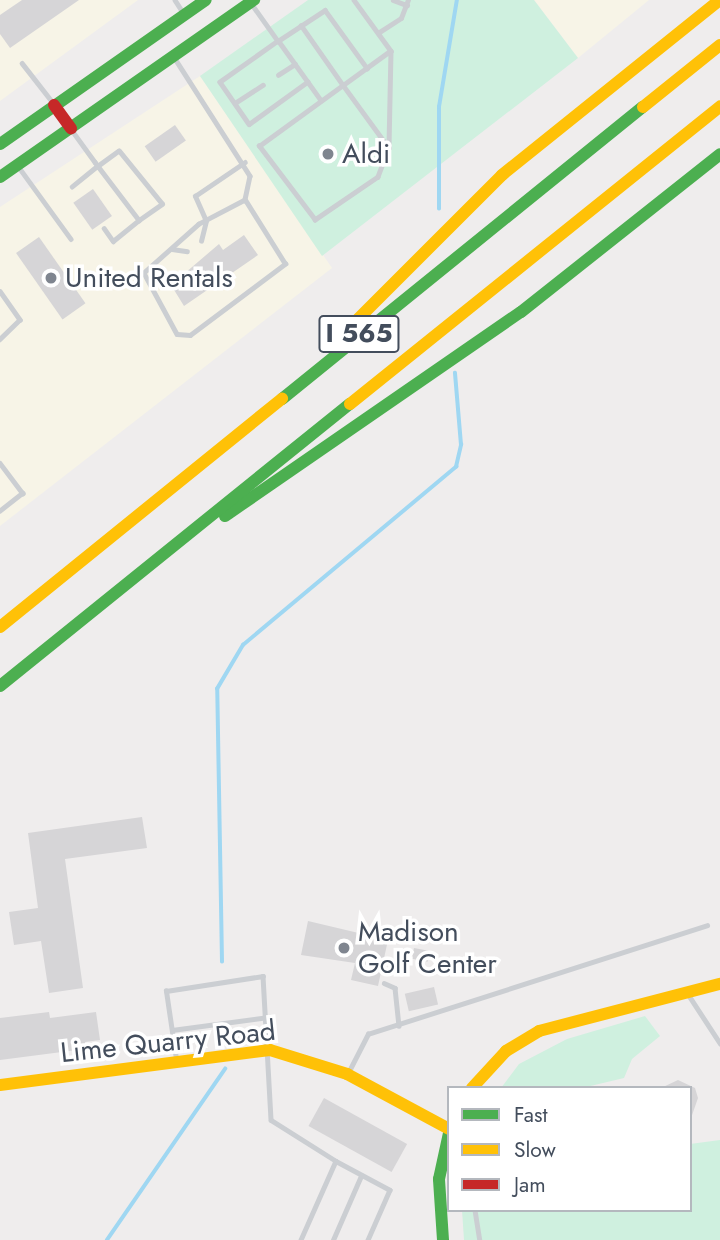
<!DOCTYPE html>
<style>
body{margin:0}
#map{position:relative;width:720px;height:1240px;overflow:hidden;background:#efeded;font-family:Jost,sans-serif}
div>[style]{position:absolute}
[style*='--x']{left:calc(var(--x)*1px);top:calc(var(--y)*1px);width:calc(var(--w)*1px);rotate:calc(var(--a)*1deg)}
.commercial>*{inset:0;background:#f7f4e7}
.green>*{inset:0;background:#cff0df}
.stream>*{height:3.5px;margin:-1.75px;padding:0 1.75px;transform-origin:1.75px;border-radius:1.75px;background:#9fd7f2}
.building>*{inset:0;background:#d6d5d7;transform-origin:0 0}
.lane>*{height:4.5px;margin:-2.25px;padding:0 2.25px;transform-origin:2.25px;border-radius:2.25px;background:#cbced2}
.fast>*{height:12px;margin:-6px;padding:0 6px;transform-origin:6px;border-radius:6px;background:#4caf50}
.slow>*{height:12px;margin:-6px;padding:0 6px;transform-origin:6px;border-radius:6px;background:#ffc107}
.jam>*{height:12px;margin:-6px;padding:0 6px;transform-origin:6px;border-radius:6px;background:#c62828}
.dots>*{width:19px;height:19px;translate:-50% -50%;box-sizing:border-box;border:4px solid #fff;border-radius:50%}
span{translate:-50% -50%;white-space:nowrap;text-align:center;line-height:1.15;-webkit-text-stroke:7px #fff;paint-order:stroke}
.shield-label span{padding:2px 5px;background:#fff;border:2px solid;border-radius:5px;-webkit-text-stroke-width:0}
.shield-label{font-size:26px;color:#434d5c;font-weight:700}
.poi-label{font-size:28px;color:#434d5c}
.left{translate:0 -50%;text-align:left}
.street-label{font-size:28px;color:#434d5c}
.legend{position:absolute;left:447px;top:1086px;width:245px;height:126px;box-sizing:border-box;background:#fff;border:2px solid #b4b8be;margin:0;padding:9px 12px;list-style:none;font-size:21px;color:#434d5c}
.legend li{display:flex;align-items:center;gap:14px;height:35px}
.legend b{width:35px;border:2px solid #b4b8be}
</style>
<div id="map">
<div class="commercial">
<div style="clip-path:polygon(0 0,138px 0,0 101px)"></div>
<div style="clip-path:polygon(534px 0,649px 0,578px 58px)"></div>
<div style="clip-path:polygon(200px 76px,332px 268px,0 526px,0 207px)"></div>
</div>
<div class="green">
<div style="clip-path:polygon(308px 0,534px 0,578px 58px,322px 256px,200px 76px)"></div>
<div style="clip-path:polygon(645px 1016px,660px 1036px,632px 1059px,624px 1078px,582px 1088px,501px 1088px,519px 1064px,567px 1039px)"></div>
<div style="clip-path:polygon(720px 1140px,720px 1240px,464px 1240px,462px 1210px,690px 1210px,690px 1144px)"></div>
</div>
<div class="stream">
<div style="--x:439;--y:209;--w:102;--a:-90"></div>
<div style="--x:439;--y:107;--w:109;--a:-80.5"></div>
<div style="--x:222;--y:962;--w:273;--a:-91"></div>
<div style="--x:217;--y:689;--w:51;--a:-59.4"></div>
<div style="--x:243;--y:645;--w:278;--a:-39.9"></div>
<div style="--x:456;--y:467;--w:23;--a:-77"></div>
<div style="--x:461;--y:445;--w:72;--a:-94.8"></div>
<div style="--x:107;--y:1240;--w:208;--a:-55.4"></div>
</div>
<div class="building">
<div style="clip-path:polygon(22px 0,79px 0,10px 48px,0 34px,0 15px)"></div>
<div style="left:175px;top:125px;width:19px;height:37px;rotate:55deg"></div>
<div style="left:93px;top:189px;width:33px;height:24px;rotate:55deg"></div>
<div style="clip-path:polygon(244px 235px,258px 255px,184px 306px,171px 285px,219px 244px,223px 250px)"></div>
<div style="left:39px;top:237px;width:81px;height:28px;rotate:55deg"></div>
<div style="clip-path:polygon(142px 817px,147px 848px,65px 859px,83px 988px,49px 993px,41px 941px,14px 945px,9px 912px,38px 908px,28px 833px)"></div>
<div style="clip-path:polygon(308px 921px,388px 940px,378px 986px,351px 980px,355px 963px,301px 955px)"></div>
<div style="left:414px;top:948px;width:16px;height:11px;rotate:11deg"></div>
<div style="left:434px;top:987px;width:18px;height:30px;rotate:77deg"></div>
<div style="clip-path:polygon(49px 1012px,50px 1018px,96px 1012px,100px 1040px,85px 1042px,85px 1049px,0 1060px,0 1018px)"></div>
<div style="clip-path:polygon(678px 1080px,695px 1088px,698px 1098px,690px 1121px,690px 1088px,661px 1088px)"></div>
<div style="left:324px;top:1098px;width:95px;height:32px;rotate:29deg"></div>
</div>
<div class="lane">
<div style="--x:175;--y:0;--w:17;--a:57"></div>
<div style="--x:354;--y:0;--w:63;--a:54"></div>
<div style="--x:391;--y:51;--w:97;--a:91.2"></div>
<div style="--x:389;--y:148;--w:31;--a:111"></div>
<div style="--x:378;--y:177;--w:76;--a:145.7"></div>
<div style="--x:315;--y:220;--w:93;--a:-127.1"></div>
<div style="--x:259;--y:146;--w:104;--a:-36"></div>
<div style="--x:343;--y:85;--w:78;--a:53.9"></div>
<div style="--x:393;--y:0;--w:15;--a:20"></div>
<div style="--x:251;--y:3;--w:47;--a:54.6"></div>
<div style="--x:278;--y:41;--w:71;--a:144.7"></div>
<div style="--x:220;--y:82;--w:51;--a:55.4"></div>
<div style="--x:249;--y:124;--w:72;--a:-35.9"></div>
<div style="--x:301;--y:25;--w:73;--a:55"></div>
<div style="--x:343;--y:85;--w:58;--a:-35.9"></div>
<div style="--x:378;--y:33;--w:27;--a:-33"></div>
<div style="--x:401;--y:18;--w:19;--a:-69"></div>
<div style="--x:174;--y:57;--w:141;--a:57.4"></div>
<div style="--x:250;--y:176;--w:25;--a:102"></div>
<div style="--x:245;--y:200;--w:52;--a:152.4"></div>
<div style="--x:199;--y:224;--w:74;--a:138.3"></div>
<div style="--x:144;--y:273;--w:69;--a:61.6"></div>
<div style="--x:177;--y:334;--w:13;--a:4"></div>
<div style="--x:190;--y:335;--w:119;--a:-36.8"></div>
<div style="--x:285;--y:264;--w:75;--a:-122"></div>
<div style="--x:22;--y:63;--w:52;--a:52"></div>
<div style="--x:278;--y:75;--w:20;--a:-33"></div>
<div style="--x:321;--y:101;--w:74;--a:-125.6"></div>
<div style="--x:278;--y:41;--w:56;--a:-33.4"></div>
<div style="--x:325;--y:10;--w:72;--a:54.1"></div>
<div style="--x:235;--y:103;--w:33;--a:-33"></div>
<div style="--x:71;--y:129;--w:41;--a:54"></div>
<div style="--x:95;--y:162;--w:5;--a:53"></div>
<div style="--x:98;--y:166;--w:68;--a:52.8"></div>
<div style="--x:139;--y:220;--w:28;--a:-35"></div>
<div style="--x:162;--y:204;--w:68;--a:-129.1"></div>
<div style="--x:119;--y:151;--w:26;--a:144"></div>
<div style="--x:98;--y:166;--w:33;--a:141"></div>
<div style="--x:18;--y:166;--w:90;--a:54"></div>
<div style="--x:104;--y:228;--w:16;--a:55"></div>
<div style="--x:113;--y:241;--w:33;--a:-39"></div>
<div style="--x:201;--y:241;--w:21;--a:-76"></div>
<div style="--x:206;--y:221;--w:27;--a:-114"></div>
<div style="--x:195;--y:196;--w:60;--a:-34.2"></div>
<div style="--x:172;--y:249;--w:15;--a:8"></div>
<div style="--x:0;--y:291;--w:35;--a:55"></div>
<div style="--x:20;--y:320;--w:28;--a:136"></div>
<div style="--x:0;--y:463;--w:38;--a:53"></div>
<div style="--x:23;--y:493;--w:29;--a:142"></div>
<div style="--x:384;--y:983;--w:12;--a:24"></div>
<div style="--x:395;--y:988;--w:38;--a:84"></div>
<div style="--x:688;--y:994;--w:59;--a:56.9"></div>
<div style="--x:172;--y:1030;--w:99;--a:-7.6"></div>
<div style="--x:176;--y:1059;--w:69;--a:-98.4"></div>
<div style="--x:166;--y:991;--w:98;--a:-8.8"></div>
<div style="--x:263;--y:976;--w:144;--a:86.8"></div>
<div style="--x:271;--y:1120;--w:77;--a:32.2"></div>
<div style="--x:336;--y:1161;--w:86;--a:113.9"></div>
<div style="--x:348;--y:1073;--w:44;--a:-62.9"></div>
<div style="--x:368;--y:1034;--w:356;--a:-17.8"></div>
<div style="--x:336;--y:1161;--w:61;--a:28.2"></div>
<div style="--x:390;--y:1190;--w:55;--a:113.7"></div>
<div style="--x:475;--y:1210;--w:30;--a:81"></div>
<div style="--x:333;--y:1240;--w:70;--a:-66.4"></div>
</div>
<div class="fast">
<div style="--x:0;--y:144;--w:251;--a:-35"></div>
<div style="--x:0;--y:177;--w:310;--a:-34.9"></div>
<div style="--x:282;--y:399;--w:464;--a:-39"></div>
<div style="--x:225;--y:516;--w:359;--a:-34.6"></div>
<div style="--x:521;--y:312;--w:254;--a:-38.4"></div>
<div style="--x:0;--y:686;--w:449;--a:-38.9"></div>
<div style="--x:443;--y:1240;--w:61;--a:-93.8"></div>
<div style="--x:439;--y:1179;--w:47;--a:-77.7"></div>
</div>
<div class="slow">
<div style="--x:643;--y:107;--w:99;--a:-38.8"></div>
<div style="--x:330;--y:347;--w:243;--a:-45"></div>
<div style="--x:502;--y:175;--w:280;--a:-38.8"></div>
<div style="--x:350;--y:404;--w:475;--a:-38.8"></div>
<div style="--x:0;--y:627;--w:363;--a:-39"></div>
<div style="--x:0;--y:1085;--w:272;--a:-7.4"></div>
<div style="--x:270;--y:1050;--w:81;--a:17.3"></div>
<div style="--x:347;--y:1074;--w:116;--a:28.3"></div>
<div style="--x:472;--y:1088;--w:50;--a:-47.4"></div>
<div style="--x:506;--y:1051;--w:39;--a:-31"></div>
<div style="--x:539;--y:1031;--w:187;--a:-14.6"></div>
</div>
<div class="jam">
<div style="--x:54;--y:105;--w:29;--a:54"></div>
</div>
<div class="dots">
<div style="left:328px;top:154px;background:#7f858f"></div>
<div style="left:51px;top:278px;background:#7f858f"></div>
<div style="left:344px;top:948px;background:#7f858f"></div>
</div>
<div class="shield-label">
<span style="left:359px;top:334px">I 565</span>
</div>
<div class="poi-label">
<span class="left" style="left:342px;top:154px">Aldi</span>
<span class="left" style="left:65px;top:278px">United Rentals</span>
<span class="left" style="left:358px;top:948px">Madison<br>Golf Center</span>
</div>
<div class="street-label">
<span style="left:168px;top:1042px;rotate:-6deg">Lime Quarry Road</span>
</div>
<ul class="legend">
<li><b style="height:9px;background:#4caf50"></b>Fast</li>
<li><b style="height:9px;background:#ffc107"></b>Slow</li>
<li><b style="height:9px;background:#c62828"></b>Jam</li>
</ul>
</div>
